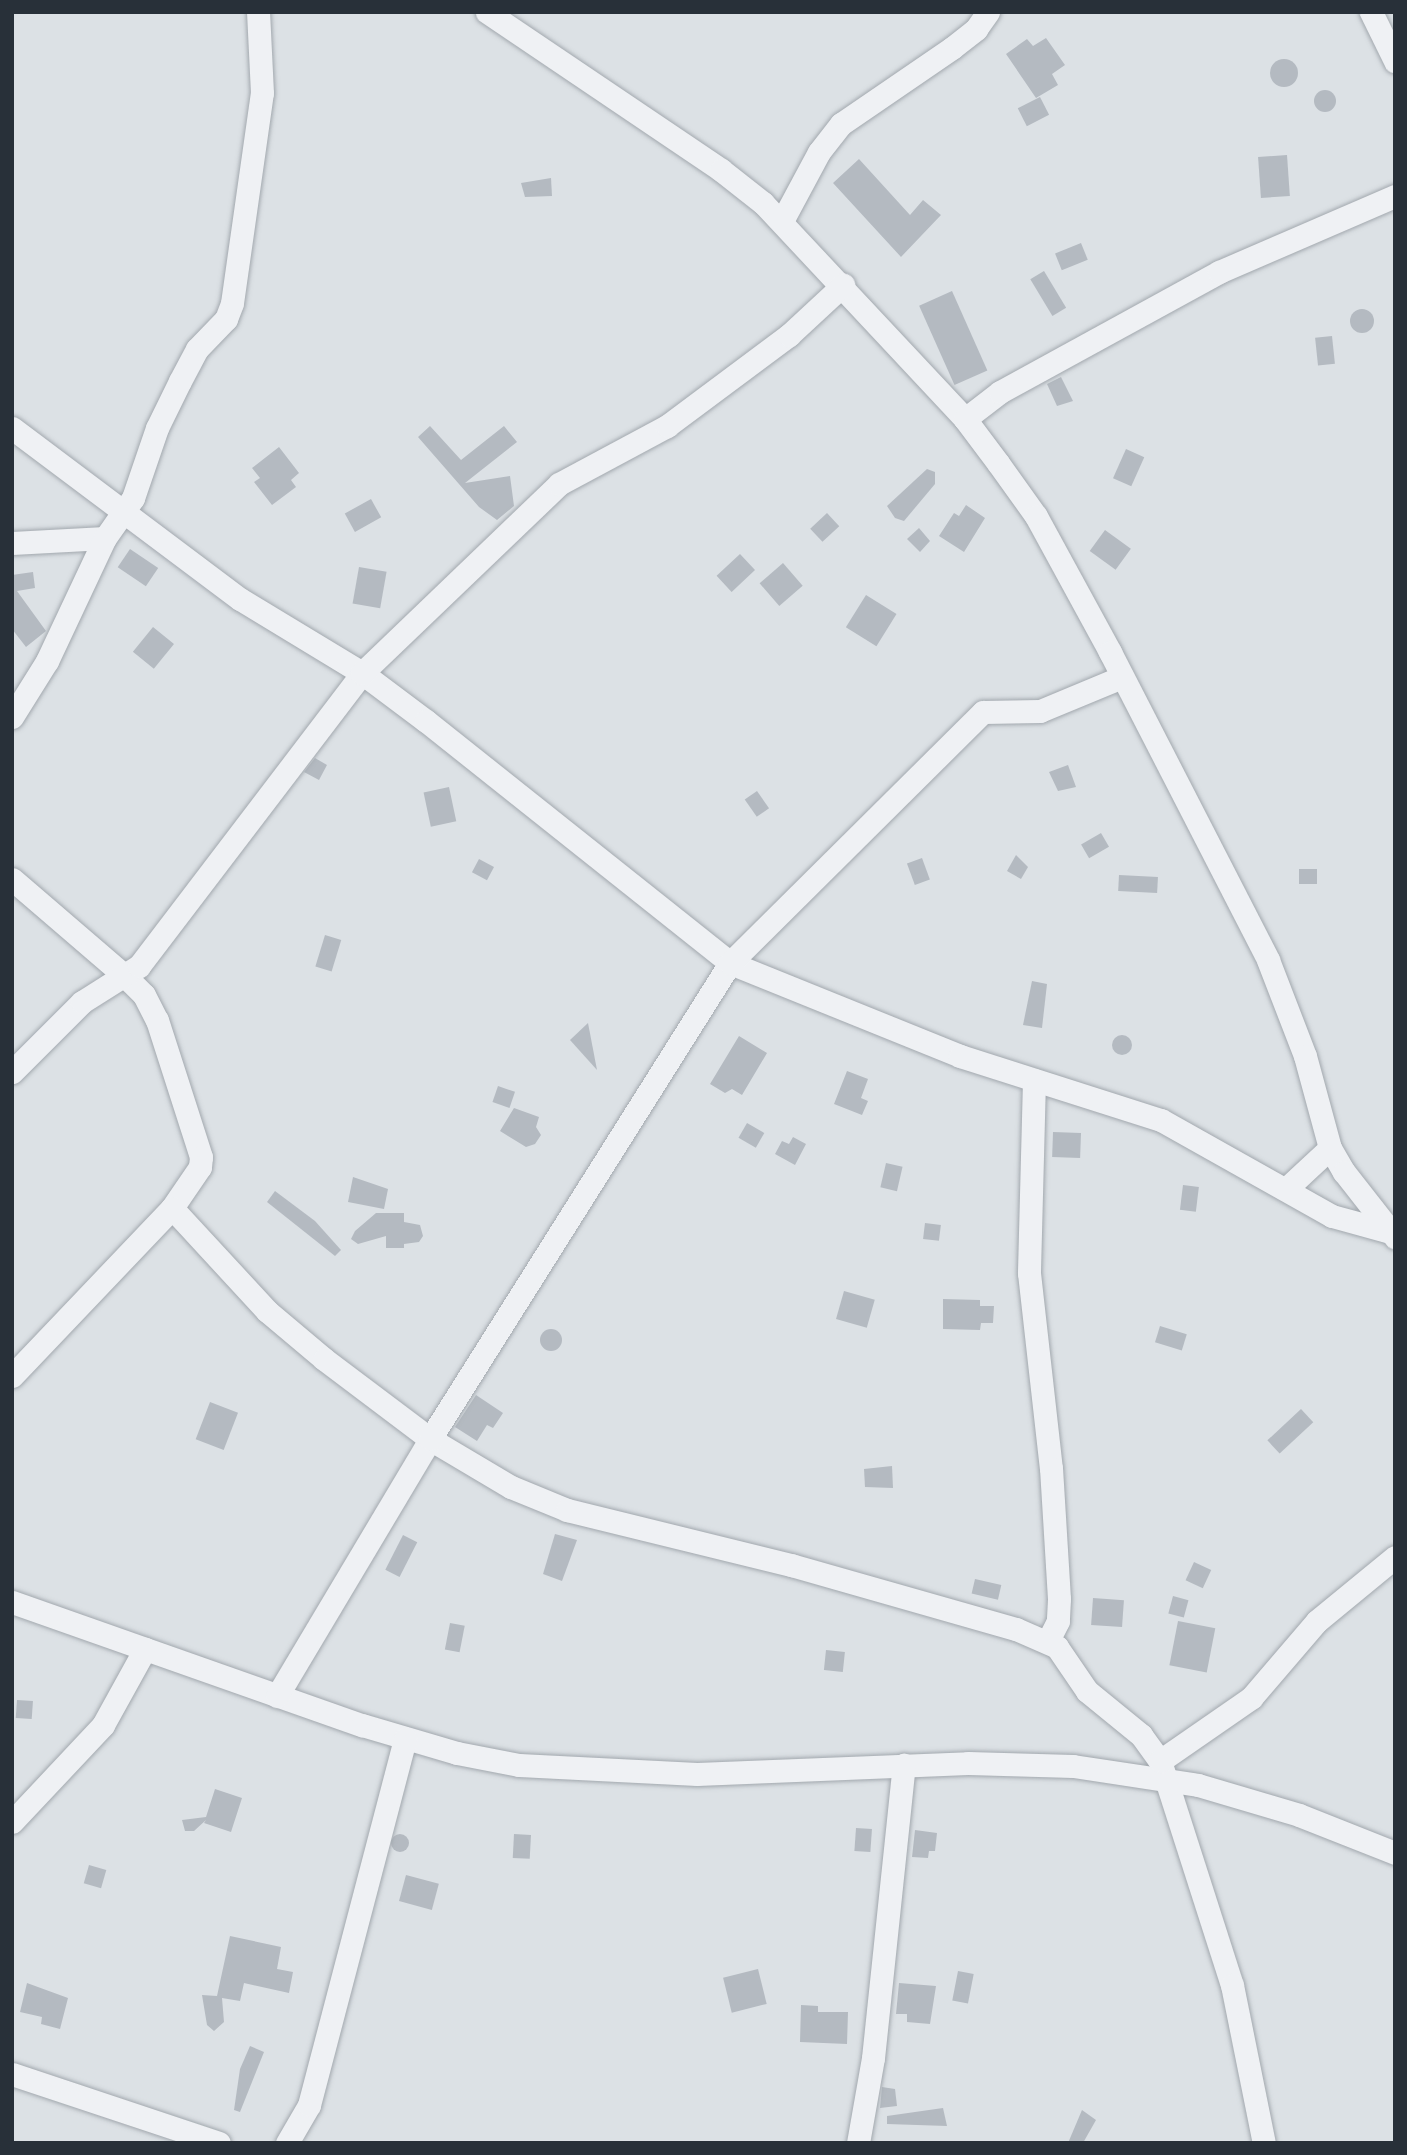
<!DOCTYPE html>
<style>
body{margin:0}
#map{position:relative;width:1407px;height:2155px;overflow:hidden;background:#dce1e5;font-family:Figtree,sans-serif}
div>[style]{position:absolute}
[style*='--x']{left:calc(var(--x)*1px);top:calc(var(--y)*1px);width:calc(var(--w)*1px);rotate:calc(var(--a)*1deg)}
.building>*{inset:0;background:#b4bac1;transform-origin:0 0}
.round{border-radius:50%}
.roads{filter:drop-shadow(0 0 2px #a2a8ae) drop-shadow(0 0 2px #a2a8ae)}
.minor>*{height:23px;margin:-11.5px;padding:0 11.5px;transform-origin:11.5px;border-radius:11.5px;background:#eff1f4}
span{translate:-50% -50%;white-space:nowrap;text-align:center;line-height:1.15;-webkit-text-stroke:5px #ebeff3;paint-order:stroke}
.frame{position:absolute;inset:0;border:14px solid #283039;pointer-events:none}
</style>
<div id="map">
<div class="building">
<div style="clip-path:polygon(1046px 38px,1065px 65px,1052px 74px,1058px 85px,1036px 98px,1006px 54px,1027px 39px,1033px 46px)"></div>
<div class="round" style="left:1270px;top:59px;width:28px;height:28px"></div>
<div class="round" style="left:1314px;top:90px;width:22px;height:22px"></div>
<div style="left:1040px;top:97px;width:20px;height:25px;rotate:63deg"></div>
<div style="left:1287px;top:155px;width:41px;height:29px;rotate:86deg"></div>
<div style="clip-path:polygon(859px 159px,910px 215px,923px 200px,941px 215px,901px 257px,833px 183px)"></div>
<div style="clip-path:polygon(551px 178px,552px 196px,525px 197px,521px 183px)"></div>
<div style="left:1081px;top:243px;width:18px;height:28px;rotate:68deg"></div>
<div style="left:1044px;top:271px;width:43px;height:16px;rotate:59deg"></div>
<div style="left:952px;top:291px;width:87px;height:36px;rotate:66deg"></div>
<div class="round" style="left:1350px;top:309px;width:24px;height:24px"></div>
<div style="left:1332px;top:336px;width:28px;height:17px;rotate:84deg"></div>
<div style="clip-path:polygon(1061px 377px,1073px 401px,1057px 406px,1047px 384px)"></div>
<div style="clip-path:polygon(430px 426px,461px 460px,504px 426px,517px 442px,465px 483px,510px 476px,514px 506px,497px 520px,479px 507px,418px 437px)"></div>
<div style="clip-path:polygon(279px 447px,299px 473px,291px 480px,296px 487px,272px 505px,254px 482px,260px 478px,252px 468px)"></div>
<div style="left:1126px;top:449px;width:20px;height:32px;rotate:24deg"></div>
<div style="clip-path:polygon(927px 469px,935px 472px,935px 484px,904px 521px,895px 518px,887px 506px)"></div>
<div style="left:371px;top:499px;width:21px;height:30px;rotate:61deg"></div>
<div style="clip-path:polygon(966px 505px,985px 518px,964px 552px,939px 536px,954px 513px,959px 516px)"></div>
<div style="left:827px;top:513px;width:18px;height:23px;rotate:47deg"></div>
<div style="clip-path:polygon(919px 528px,930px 541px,920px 552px,907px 539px)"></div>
<div style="left:1105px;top:530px;width:32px;height:26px;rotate:36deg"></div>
<div style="left:130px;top:549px;width:34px;height:22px;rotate:34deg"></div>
<div style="left:740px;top:554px;width:22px;height:32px;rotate:47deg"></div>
<div style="left:783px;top:563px;width:30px;height:31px;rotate:49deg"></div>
<div style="left:359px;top:567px;width:28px;height:37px;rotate:10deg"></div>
<div style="clip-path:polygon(33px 572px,35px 588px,17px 591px,46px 631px,26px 647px,12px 629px,12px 575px)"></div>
<div style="left:866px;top:595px;width:36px;height:38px;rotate:32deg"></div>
<div style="left:153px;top:627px;width:27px;height:32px;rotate:39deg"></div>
<div style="clip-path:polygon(315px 758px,327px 765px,319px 780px,304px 772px)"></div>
<div style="clip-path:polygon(1068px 765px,1076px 787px,1058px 791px,1049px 772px)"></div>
<div style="left:449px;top:787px;width:35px;height:26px;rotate:78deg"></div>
<div style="left:757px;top:791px;width:21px;height:15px;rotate:55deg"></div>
<div style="left:1101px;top:833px;width:16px;height:23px;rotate:60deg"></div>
<div style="clip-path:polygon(1016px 855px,1028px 867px,1021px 879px,1007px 871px)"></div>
<div style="left:922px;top:858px;width:23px;height:16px;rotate:70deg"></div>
<div style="left:479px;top:859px;width:17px;height:15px;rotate:28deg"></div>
<div style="left:1299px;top:869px;width:18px;height:15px"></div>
<div style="left:1119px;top:875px;width:39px;height:16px;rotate:3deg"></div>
<div style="left:325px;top:935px;width:17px;height:33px;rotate:17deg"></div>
<div style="clip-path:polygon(1032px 981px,1047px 984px,1042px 1028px,1023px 1025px)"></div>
<div style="clip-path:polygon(588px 1023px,597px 1070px,570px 1040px)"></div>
<div class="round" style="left:1112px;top:1035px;width:20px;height:20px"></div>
<div style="clip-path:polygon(739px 1036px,767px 1053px,742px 1095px,732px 1089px,725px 1093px,710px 1084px)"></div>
<div style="clip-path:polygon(847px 1071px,868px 1079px,861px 1098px,868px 1101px,862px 1115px,834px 1104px)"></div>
<div style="left:498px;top:1086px;width:18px;height:17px;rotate:19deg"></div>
<div style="clip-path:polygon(514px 1108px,539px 1117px,536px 1127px,541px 1135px,535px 1144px,526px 1147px,500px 1131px)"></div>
<div style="left:747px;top:1123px;width:20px;height:17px;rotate:30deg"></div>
<div style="left:1053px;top:1132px;width:28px;height:25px;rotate:2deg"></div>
<div style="clip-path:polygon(793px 1137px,806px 1144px,795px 1165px,775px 1154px,782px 1141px,789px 1144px)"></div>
<div style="left:886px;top:1163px;width:17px;height:25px;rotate:13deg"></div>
<div style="clip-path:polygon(353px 1177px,388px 1189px,384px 1209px,348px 1202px)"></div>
<div style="left:1183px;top:1185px;width:16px;height:25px;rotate:7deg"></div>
<div style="clip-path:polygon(275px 1191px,315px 1221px,341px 1250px,335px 1256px,267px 1202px)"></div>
<div style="clip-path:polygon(376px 1213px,404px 1213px,404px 1222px,420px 1225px,423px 1236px,419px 1242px,404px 1244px,404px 1248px,386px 1248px,386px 1236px,358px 1244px,351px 1239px,355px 1231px)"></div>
<div style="left:925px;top:1223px;width:16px;height:16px;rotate:7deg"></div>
<div style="left:844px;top:1291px;width:32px;height:29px;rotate:16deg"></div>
<div style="clip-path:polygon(943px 1299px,980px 1300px,980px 1306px,994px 1306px,993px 1323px,981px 1323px,980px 1330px,943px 1329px)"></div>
<div style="left:1160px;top:1326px;width:28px;height:17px;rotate:17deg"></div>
<div class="round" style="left:540px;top:1329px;width:22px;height:22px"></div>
<div style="clip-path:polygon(476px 1395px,503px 1413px,493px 1428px,487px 1425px,477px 1441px,455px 1427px)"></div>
<div style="left:210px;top:1402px;width:30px;height:40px;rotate:21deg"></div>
<div style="left:1301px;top:1409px;width:18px;height:46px;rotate:47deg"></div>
<div style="clip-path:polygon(892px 1466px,893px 1488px,865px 1487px,864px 1469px)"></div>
<div style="clip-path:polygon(555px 1534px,577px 1540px,562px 1581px,543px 1574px)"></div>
<div style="left:403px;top:1535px;width:16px;height:39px;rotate:27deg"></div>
<div style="left:1194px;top:1562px;width:19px;height:20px;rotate:25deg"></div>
<div style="left:975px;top:1579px;width:27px;height:15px;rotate:13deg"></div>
<div style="left:1173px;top:1596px;width:16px;height:18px;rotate:15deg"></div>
<div style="left:1093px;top:1598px;width:31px;height:27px;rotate:4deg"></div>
<div style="left:1178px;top:1621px;width:38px;height:45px;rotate:11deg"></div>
<div style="left:450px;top:1623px;width:15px;height:27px;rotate:11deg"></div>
<div style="left:826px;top:1650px;width:19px;height:20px;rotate:6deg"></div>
<div style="left:17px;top:1700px;width:16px;height:18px;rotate:4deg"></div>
<div style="clip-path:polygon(215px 1789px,242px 1798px,231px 1832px,204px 1823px,206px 1820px,194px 1831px,185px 1831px,182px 1820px,206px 1817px)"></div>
<div style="left:856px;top:1828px;width:16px;height:23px;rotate:4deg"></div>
<div style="clip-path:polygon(915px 1830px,937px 1833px,935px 1851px,929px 1851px,928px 1858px,912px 1857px)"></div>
<div class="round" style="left:391px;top:1834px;width:18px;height:18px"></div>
<div style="left:514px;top:1834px;width:17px;height:24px;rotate:3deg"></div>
<div style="left:89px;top:1865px;width:18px;height:19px;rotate:16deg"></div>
<div style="left:406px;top:1875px;width:34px;height:27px;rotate:15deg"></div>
<div style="clip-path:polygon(230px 1936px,281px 1947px,277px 1969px,293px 1972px,289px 1993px,244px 1983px,240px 2001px,222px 1998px,224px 2022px,214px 2031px,207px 2025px,202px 1995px,217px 1996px)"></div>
<div style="left:758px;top:1969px;width:36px;height:36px;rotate:76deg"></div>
<div style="left:958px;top:1971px;width:16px;height:30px;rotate:11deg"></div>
<div style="clip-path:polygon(27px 1983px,68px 1998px,60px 2029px,41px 2024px,42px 2017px,20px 2012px)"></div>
<div style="clip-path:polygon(899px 1983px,936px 1986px,930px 2024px,907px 2022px,907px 2014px,896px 2014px)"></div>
<div style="clip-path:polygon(801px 2005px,818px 2006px,818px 2012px,848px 2012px,847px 2044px,800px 2042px)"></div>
<div style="clip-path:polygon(250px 2046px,264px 2052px,240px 2112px,234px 2110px,240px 2069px)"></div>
<div style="clip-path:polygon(882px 2087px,895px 2089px,897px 2106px,880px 2108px)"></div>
<div style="clip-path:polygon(943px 2108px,947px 2126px,887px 2124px,887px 2116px)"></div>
<div style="clip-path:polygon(1082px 2110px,1096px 2120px,1083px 2143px,1068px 2143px)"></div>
</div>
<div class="roads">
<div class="minor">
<div style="--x:487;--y:12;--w:282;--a:34"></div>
<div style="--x:721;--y:170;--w:53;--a:38.2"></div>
<div style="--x:763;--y:203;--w:296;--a:46.9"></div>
<div style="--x:965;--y:419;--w:55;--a:53.1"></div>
<div style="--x:998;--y:463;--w:65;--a:54.4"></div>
<div style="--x:1036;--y:516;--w:155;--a:61.4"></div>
<div style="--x:1110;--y:652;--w:346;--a:62.8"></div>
<div style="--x:1268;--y:960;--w:103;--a:68.9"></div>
<div style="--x:1305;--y:1056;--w:95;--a:74.8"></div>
<div style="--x:1330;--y:1148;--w:28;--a:60"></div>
<div style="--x:1344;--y:1172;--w:83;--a:51.9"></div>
<div style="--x:1371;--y:12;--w:55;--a:63.9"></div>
<div style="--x:782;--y:221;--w:78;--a:-61.8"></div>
<div style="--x:819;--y:152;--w:36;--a:-52"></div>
<div style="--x:841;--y:124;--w:135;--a:-34.4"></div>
<div style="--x:952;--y:48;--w:31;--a:-38"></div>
<div style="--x:976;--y:29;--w:21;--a:-55"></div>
<div style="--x:965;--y:419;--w:44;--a:-37.6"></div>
<div style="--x:1000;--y:392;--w:250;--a:-28.7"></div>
<div style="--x:1219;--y:272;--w:192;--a:-23.4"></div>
<div style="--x:12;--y:428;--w:285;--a:36.9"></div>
<div style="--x:240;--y:599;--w:143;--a:31.2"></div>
<div style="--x:362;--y:673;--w:80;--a:36.9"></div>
<div style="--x:426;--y:721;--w:389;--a:38.5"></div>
<div style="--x:730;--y:963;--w:248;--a:22"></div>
<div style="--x:960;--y:1056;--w:211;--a:17.7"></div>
<div style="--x:1161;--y:1120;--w:196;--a:29.3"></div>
<div style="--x:1332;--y:1216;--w:60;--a:15.4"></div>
<div style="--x:12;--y:543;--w:93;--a:-3.1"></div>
<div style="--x:12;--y:717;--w:66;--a:-58"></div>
<div style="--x:47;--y:661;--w:136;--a:-64.8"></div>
<div style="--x:105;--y:538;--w:49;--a:-55"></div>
<div style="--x:133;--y:498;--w:74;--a:-71.1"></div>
<div style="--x:157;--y:428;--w:52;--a:-63.9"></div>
<div style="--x:180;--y:381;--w:36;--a:-62"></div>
<div style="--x:197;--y:349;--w:42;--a:-46"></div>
<div style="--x:226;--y:319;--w:17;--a:-69"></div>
<div style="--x:232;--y:303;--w:212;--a:-81.9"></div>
<div style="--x:262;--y:93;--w:81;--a:-92.8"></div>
<div style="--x:12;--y:879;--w:150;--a:40.7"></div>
<div style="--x:126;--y:977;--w:25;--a:45"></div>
<div style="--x:144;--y:995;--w:28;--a:63"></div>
<div style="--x:157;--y:1020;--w:144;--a:72.2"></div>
<div style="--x:201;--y:1157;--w:10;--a:96"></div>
<div style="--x:200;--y:1167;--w:50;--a:124.3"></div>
<div style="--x:12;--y:1072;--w:99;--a:-45"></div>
<div style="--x:82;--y:1002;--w:67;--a:-32.3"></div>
<div style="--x:139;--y:966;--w:368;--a:-52.7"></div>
<div style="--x:362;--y:673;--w:273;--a:-43.8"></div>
<div style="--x:559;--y:484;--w:123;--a:-28.2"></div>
<div style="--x:667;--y:426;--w:152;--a:-36.7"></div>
<div style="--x:789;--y:335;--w:74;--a:-42.8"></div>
<div style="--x:1034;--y:1080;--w:193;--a:91.5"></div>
<div style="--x:1029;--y:1273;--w:196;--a:83.6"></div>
<div style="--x:1051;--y:1468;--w:131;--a:86.5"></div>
<div style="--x:1059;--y:1599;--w:22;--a:93"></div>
<div style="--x:1058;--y:1621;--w:22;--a:117"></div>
<div style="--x:1286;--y:1189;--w:60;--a:-43"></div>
<div style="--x:12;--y:1376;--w:232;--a:-46.4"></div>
<div style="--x:172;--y:1208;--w:140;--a:47.3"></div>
<div style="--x:267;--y:1311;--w:75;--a:40.1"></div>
<div style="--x:324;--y:1359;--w:133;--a:37"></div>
<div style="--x:430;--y:1439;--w:94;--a:30.7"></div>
<div style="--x:511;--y:1487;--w:61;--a:22.3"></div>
<div style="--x:567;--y:1510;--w:231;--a:13.8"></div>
<div style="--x:791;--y:1565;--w:234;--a:15.9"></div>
<div style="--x:1016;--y:1629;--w:45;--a:23.7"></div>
<div style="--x:1057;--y:1647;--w:53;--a:55.7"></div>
<div style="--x:1087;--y:1691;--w:70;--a:39.2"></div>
<div style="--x:1141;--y:1735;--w:32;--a:54"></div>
<div style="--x:1160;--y:1761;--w:235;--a:72.2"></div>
<div style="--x:1232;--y:1985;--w:161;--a:78.6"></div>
<div style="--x:12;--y:1602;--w:371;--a:19.4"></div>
<div style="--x:362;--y:1725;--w:99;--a:16.4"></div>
<div style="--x:457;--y:1753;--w:63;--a:11"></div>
<div style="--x:519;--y:1765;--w:178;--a:2.9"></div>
<div style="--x:697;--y:1774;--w:271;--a:-2.3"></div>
<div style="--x:968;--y:1763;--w:105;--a:1.6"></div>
<div style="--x:1073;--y:1766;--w:126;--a:8.6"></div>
<div style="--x:1198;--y:1785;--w:105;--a:16.5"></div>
<div style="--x:1299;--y:1815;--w:103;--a:21.6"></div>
<div style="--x:277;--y:1696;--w:299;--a:-59.2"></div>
<div style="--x:430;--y:1439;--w:563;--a:-57.78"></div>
<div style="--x:730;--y:963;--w:356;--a:-44.8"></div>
<div style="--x:983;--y:712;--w:57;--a:-1"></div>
<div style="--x:1040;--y:711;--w:89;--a:-22.5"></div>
<div style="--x:1160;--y:1761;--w:111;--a:-34.7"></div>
<div style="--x:1251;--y:1698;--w:101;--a:-49.4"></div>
<div style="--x:1317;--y:1621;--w:101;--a:-39.4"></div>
<div style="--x:12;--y:1822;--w:133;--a:-46.8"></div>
<div style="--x:103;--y:1725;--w:87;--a:-61.1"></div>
<div style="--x:12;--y:2074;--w:218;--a:18.4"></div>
<div style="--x:287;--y:2143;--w:44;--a:-59.9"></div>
<div style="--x:309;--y:2105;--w:379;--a:-75.3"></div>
<div style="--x:858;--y:2143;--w:86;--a:-80"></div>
<div style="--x:873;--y:2058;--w:295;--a:-84"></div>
</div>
</div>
<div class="frame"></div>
</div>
